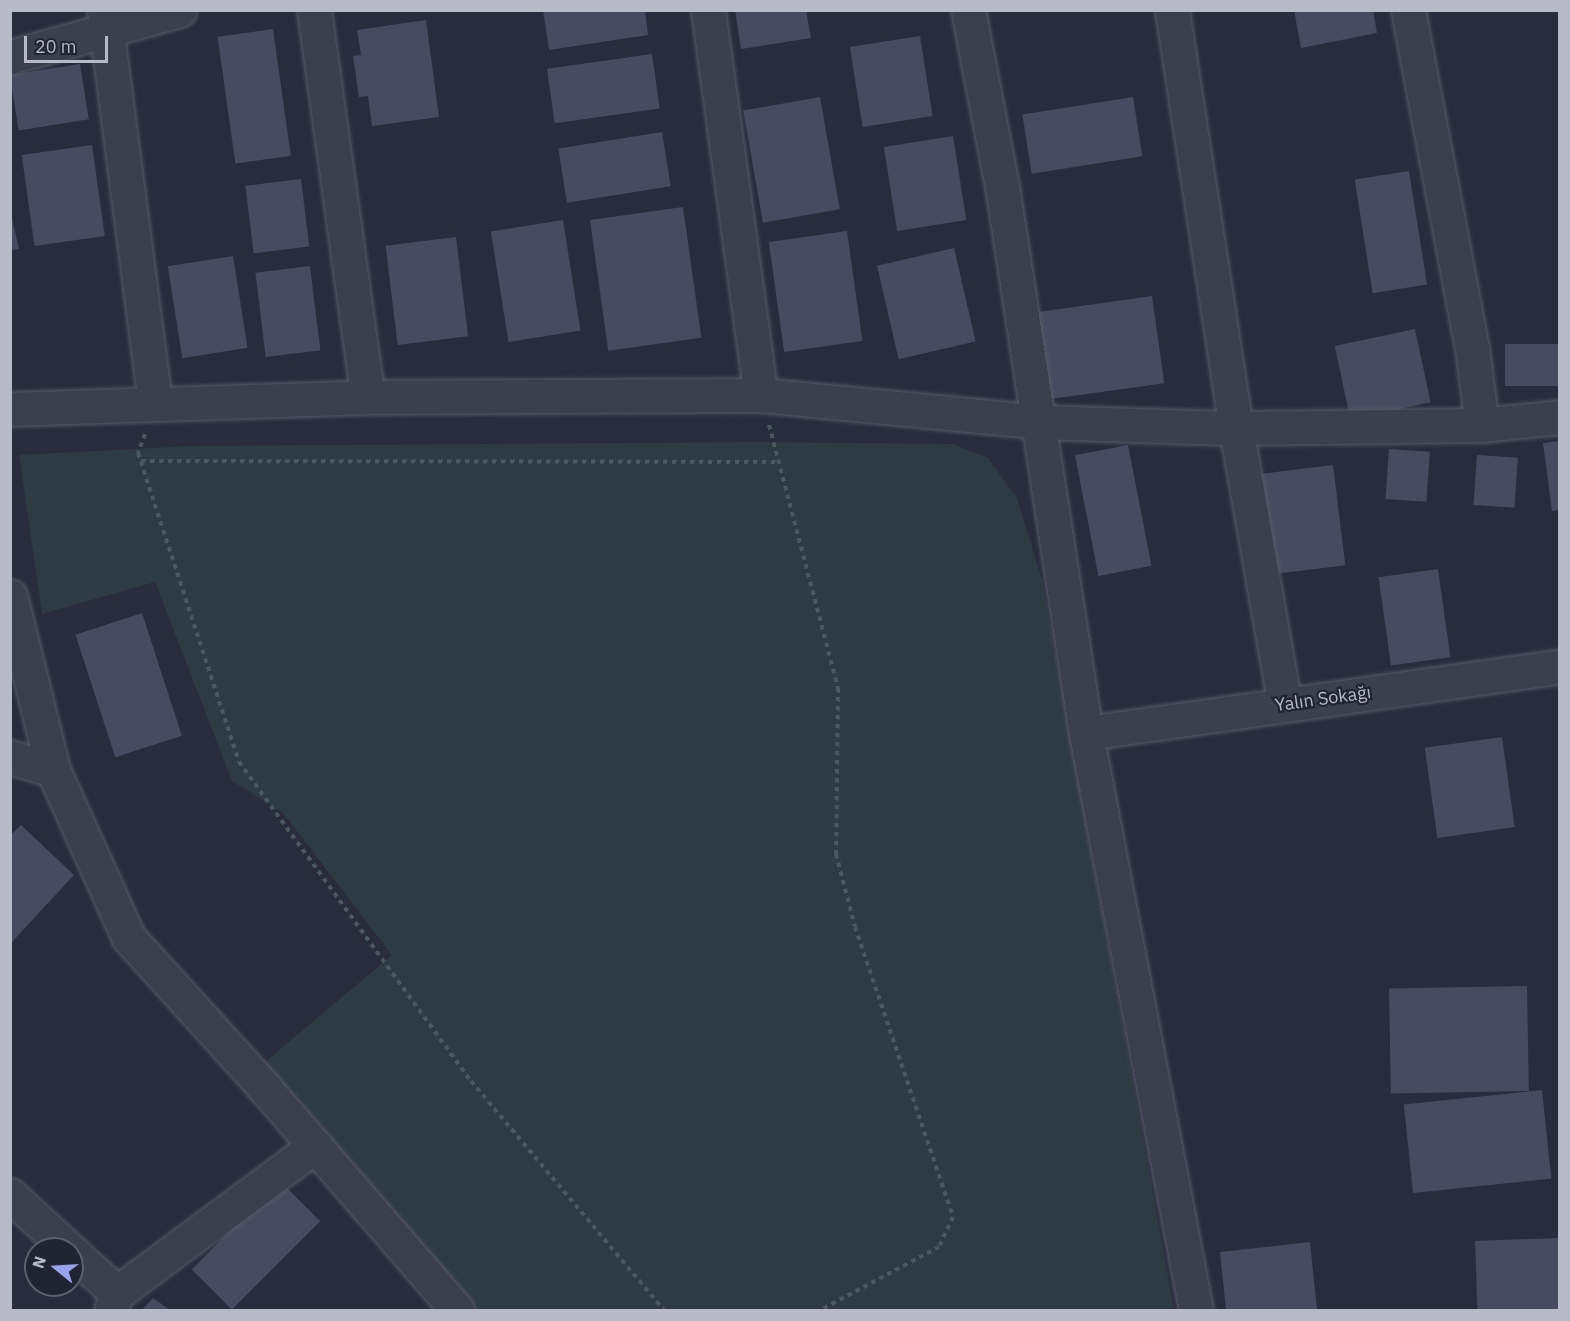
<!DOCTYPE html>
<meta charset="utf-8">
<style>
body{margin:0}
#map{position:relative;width:1570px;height:1321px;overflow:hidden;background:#282c3d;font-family:"IBM Plex Sans",sans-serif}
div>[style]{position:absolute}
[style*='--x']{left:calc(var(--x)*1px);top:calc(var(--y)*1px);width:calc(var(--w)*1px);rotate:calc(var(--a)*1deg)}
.green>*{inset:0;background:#2d3b42}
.building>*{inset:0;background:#484b5f;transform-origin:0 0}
.path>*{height:4px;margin-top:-2px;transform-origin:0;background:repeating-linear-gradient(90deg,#4c5860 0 4.5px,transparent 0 9px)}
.roads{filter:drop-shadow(0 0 2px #575a68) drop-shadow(0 0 2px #575a68)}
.minor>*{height:33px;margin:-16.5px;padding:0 16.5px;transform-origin:16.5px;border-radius:16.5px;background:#3c3f4e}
span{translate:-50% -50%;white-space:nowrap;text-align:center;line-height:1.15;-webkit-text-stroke:4.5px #212433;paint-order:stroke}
.street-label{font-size:18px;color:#b8bac8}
.frame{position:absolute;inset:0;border:12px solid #b8bac8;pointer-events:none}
.north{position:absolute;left:24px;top:1237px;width:60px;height:60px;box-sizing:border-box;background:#212433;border:2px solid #5d606f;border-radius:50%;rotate:288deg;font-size:16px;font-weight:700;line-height:24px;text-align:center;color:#b8bac8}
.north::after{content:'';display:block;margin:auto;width:21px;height:27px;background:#99a3ed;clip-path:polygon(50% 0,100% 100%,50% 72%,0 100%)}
.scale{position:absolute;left:24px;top:36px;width:84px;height:27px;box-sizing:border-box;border:3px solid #b8bac8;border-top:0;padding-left:8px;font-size:18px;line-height:21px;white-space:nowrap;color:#b8bac8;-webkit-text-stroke:4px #212433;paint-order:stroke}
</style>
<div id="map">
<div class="green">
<div style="clip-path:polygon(759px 442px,953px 444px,988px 458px,1017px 498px,1042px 580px,1174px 1310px,473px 1310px,259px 1067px,392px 955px,283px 813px,232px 781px,155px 582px,42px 614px,19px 455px,190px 446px)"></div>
</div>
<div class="building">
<div style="clip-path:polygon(543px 10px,645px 10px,648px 35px,549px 50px)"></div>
<div style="clip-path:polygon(735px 10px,806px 10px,811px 38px,741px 49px)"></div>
<div style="clip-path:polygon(1294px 10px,1373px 10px,1377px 33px,1301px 48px)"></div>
<div style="clip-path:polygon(426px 20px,439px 117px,372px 126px,368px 96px,359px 97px,353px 56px,361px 55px,357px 30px)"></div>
<div style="left:273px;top:29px;width:128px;height:56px;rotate:82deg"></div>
<div style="left:920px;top:36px;width:81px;height:71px;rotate:81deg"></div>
<div style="left:652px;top:54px;width:55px;height:106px;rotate:82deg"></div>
<div style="left:80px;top:64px;width:56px;height:71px;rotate:81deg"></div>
<div style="left:820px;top:97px;width:114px;height:78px;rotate:80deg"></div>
<div style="left:1133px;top:97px;width:60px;height:112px;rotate:81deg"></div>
<div style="left:662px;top:132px;width:55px;height:105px;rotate:81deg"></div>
<div style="left:953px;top:136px;width:85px;height:70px;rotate:81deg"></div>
<div style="left:92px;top:145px;width:92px;height:71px;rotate:82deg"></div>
<div style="left:1409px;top:171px;width:115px;height:55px;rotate:81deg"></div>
<div style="left:301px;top:179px;width:68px;height:56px;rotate:83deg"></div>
<div style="left:683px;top:207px;width:132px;height:94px;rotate:82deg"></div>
<div style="clip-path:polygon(10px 210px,19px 249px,10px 250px)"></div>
<div style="left:563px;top:220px;width:112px;height:73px;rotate:81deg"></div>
<div style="left:847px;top:231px;width:111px;height:79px;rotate:82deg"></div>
<div style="left:456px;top:237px;width:100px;height:71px;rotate:83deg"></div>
<div style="left:954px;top:248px;width:96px;height:79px;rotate:77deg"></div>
<div style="left:233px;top:256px;width:93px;height:66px;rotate:81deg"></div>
<div style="left:310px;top:266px;width:85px;height:55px;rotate:83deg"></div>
<div style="left:1152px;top:296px;width:88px;height:122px;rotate:82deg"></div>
<div style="left:1415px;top:329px;width:75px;height:82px;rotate:78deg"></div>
<div style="left:1560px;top:344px;width:42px;height:55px;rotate:90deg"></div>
<div style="clip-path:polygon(1560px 441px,1560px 510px,1552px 511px,1543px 443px)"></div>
<div style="left:1128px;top:445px;width:123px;height:54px;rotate:79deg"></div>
<div style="left:1389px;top:449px;width:41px;height:50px;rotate:4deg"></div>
<div style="left:1477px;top:455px;width:41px;height:50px;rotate:4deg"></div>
<div style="left:1333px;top:465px;width:101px;height:74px;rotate:83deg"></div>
<div style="left:1438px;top:569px;width:89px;height:60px;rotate:82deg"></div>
<div style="left:142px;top:613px;width:129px;height:70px;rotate:72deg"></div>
<div style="left:1502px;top:737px;width:91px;height:78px;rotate:82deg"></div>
<div style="clip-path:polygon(21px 825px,74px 875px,10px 944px,10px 836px)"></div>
<div style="left:1527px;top:986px;width:105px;height:138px;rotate:89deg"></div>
<div style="left:1542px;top:1090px;width:89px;height:139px;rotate:84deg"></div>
<div style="left:280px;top:1181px;width:57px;height:125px;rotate:45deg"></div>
<div style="left:1558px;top:1238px;width:72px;height:83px;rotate:88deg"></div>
<div style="clip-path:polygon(1310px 1242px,1317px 1310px,1226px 1310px,1220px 1252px)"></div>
<div style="clip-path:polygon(153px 1298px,170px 1310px,142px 1310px)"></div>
</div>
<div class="path">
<div style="--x:769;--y:425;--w:272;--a:75.3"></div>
<div style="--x:838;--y:688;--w:166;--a:90.7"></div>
<div style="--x:836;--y:854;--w:75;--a:75.4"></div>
<div style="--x:855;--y:927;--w:306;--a:71.3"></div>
<div style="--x:953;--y:1217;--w:33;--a:115"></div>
<div style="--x:939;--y:1247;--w:135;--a:152.1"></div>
<div style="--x:145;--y:434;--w:20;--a:110"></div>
<div style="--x:138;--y:453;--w:325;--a:71.9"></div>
<div style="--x:239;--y:762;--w:394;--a:54"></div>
<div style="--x:471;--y:1081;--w:299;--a:49.9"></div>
<div style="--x:141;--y:461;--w:637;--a:0.09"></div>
</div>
<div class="roads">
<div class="minor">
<div style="--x:104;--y:10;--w:396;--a:82.6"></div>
<div style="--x:314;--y:10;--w:391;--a:82.1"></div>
<div style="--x:708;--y:10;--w:389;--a:82.2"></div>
<div style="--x:968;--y:10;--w:179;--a:79.1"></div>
<div style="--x:1002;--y:186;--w:553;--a:81.27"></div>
<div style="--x:1086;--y:733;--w:587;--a:79.21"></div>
<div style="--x:1172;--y:10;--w:423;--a:81.3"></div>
<div style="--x:1236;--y:428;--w:281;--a:80"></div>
<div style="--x:1408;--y:10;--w:344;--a:79.3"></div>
<div style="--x:1472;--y:348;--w:78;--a:82.6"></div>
<div style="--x:10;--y:57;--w:176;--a:-15.5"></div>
<div style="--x:10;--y:409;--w:358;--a:-1.9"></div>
<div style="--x:368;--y:397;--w:393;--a:-0.3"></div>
<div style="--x:761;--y:395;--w:280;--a:5.5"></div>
<div style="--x:1040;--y:422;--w:196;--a:1.8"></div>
<div style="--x:1236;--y:428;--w:246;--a:-0.7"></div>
<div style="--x:1482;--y:425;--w:78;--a:-5.9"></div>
<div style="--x:10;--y:596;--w:179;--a:76.1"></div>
<div style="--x:1086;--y:733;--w:479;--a:-8"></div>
<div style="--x:10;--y:757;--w:45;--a:16.8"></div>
<div style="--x:53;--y:770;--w:184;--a:65.7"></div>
<div style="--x:129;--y:938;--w:200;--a:47.8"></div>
<div style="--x:263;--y:1086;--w:296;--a:49.1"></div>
<div style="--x:10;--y:1195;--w:80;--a:42.5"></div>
<div style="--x:72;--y:1252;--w:61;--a:42.3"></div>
<div style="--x:111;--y:1310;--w:18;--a:-71"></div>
<div style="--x:117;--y:1293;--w:247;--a:-36.6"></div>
</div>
</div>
<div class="street-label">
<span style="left:1323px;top:699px;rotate:-8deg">Yalın Sokağı</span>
</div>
<div class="frame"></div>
<div class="north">N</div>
<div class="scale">20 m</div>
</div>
